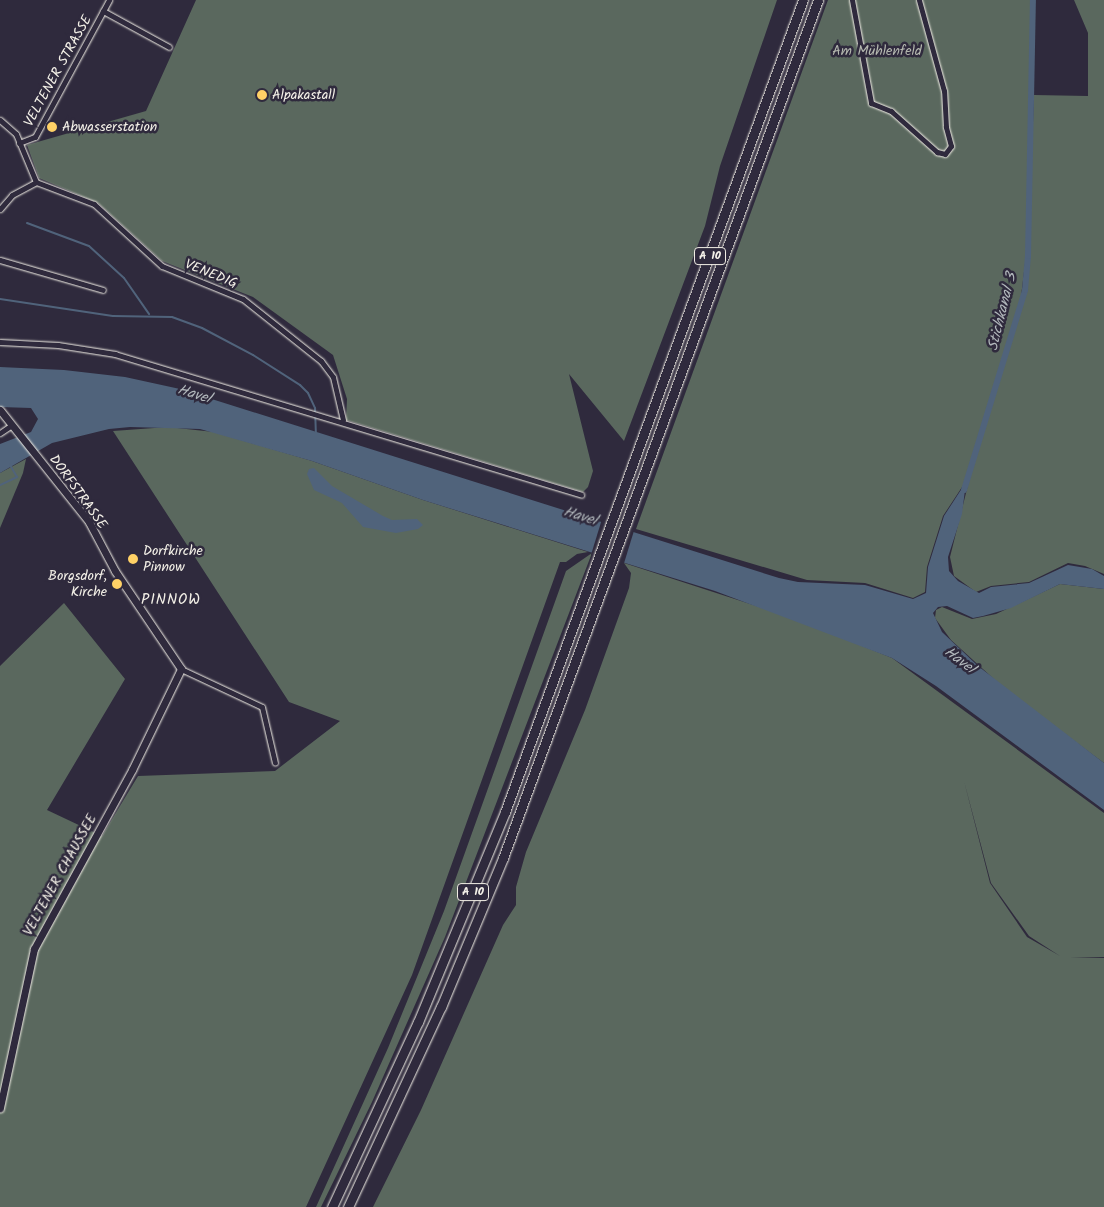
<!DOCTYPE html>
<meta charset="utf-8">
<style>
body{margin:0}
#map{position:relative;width:1104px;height:1207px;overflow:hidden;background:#2f2a3d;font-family:Kalam,sans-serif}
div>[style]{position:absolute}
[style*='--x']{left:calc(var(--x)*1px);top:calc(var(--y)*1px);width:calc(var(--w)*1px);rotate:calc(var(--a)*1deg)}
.green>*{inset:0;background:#5a685e}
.water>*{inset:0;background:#50637b}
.pier>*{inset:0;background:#2f2a3d;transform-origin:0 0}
.stream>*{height:2px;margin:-1px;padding:0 1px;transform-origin:1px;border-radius:1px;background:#50637b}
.canal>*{height:6px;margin:-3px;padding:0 3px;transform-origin:3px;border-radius:3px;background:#50637b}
.roads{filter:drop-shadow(0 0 1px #f4f1e8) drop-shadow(0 0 1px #f4f1e8)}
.street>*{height:5px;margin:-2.5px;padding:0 2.5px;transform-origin:2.5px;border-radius:2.5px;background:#2f2a3d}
.secondary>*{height:7px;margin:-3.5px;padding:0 3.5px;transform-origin:3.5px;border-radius:3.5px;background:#2f2a3d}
.highway>*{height:9px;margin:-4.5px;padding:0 4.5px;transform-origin:4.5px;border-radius:4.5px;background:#2f2a3d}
.dots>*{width:14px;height:14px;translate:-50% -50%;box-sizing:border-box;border:2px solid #2f2a3d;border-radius:50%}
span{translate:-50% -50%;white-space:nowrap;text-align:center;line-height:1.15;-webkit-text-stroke:5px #2f2a3d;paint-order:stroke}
.shield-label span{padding:1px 4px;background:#2f2a3d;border:1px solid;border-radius:4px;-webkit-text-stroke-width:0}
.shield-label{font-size:12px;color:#f4f1e8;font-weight:700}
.park-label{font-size:14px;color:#b6bab1}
.street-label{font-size:14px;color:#f4f1e8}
.poi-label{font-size:14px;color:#f4f1e8}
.left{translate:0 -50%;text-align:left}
.right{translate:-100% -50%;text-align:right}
.water-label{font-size:15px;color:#b2b8bc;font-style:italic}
.neighbourhood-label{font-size:15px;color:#f4f1e8;letter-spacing:1px}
</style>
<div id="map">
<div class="green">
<div style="clip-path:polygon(196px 0,777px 0,720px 166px,705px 226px,624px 441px,569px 374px,593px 471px,588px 487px,583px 492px,346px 420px,347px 399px,333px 355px,253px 297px,162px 261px,98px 203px,39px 178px,27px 145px,146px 111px)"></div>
<div style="clip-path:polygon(828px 0,1031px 0,1026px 255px,1020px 305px,966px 481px,943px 516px,927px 567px,925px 592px,913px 598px,865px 583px,807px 580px,636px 529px)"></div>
<div style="clip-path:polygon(1074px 0,1104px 0,1104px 574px,1085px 566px,1068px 563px,1029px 582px,991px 586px,976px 592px,954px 576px,950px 557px,969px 481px,1027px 291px,1034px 95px,1088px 96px,1088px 33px)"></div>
<div style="clip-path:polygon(168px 427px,214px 432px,312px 461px,423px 500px,588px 552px,577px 554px,566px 562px,560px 562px,412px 975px,306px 1207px,0 1207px,0 666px,64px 603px,125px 679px,47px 810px,102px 836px,138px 776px,275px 771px,340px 721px,289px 702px,113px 431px)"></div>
<div style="clip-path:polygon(26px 459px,23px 473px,0 528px,0 473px)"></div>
<div style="clip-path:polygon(592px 553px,445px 937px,372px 1102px,321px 1207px,316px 1207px,388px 1048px,444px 911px,566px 571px)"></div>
<div style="clip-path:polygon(evenodd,624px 563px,793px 618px,892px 658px,1104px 813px,1104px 957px,1070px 957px,1104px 958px,1104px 1207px,373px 1207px,421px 1110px,503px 925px,516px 905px,516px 887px,526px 852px,585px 710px,629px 588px,631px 573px,624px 563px,964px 781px,991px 883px,1029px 936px,1060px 956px,1027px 937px,990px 883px,964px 781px)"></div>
<div style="clip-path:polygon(1060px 584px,1104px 589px,1104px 763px,1006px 690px,951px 640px,935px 618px,936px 610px,942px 607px,972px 619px,996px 614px)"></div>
</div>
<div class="water">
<div style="clip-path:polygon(0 367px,64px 370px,125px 377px,180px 389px,779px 578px,798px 582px,865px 585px,913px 599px,926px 593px,928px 567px,944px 516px,966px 482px,962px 514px,948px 557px,949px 571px,958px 581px,979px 593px,991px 587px,1029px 583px,1068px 565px,1092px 569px,1104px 576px,1104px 589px,1060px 584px,1011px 608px,983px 616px,973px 618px,947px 606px,938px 607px,933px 613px,942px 632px,978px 666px,1104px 763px,1104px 810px,936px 686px,892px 658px,715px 591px,423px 500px,312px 461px,200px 429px,130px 427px,109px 429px,52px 443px,0 473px,0 444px,31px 432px,38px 419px,31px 408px,0 407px)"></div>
<div style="clip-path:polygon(314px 468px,332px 486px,383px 516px,392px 520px,417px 519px,423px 525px,418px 529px,396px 533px,363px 527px,342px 503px,314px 490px,307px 474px,309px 469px)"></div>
</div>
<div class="pier">
<div style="left:602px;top:519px;width:34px;height:38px;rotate:17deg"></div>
</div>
<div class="stream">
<div style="--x:27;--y:223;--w:66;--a:20.4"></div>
<div style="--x:89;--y:246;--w:47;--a:42.4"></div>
<div style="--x:124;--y:278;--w:44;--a:55.2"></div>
<div style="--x:0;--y:299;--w:114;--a:8.6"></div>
<div style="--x:113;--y:316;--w:59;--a:1"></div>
<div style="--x:172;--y:317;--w:32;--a:20"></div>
<div style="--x:202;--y:328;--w:58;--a:27.9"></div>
<div style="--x:253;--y:355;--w:56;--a:32.6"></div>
<div style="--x:300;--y:385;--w:11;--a:45"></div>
<div style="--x:308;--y:393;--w:17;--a:65"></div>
<div style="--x:315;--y:408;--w:24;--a:88"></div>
<div style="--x:0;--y:485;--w:19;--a:-25"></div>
<div style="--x:17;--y:477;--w:14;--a:-120"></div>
</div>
<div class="canal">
<div style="--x:964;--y:490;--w:209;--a:-73"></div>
<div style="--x:1025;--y:290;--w:34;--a:-85"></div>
<div style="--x:1028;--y:256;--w:256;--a:-88.9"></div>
</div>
<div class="roads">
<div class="street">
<div style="--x:852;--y:0;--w:105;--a:79.5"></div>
<div style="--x:871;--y:103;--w:22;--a:22"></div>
<div style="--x:891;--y:111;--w:62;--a:41.7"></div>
<div style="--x:937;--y:152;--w:8;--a:14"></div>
<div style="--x:945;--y:154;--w:10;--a:-53"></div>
<div style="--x:951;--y:146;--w:20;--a:-105"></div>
<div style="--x:946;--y:127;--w:36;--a:-93"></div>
<div style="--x:944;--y:91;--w:94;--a:-105.4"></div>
<div style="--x:103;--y:11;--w:75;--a:28.6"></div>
<div style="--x:0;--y:120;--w:21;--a:41"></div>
<div style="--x:16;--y:134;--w:52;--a:67.4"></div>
<div style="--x:36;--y:182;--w:62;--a:20.8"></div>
<div style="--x:94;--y:204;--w:92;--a:42.4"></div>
<div style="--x:162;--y:266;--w:87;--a:22.2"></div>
<div style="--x:243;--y:299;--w:100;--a:38.5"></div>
<div style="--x:321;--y:361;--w:20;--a:53"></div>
<div style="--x:333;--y:377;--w:44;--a:76.9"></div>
<div style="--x:19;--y:143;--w:17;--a:-21"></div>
<div style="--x:35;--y:137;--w:156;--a:-61.6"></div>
<div style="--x:0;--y:209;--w:18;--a:-49"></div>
<div style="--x:12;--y:195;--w:27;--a:-28"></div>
<div style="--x:0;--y:260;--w:107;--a:16.2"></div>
<div style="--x:0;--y:342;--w:58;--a:3"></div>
<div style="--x:58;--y:345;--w:58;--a:9"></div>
<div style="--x:115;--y:354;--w:487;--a:16.8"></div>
<div style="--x:0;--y:433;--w:14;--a:-34"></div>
<div style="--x:181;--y:669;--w:89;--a:25.1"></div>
<div style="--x:262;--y:707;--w:57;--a:76.9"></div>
</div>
<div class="secondary">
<div style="--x:0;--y:410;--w:143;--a:51.5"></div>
<div style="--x:89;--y:522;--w:55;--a:62"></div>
<div style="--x:115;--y:571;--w:118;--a:56"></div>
<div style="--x:181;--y:669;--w:112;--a:115.9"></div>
<div style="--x:132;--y:770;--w:204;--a:118.7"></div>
<div style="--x:34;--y:949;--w:163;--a:102.1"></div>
</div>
<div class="highway">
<div style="--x:332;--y:1207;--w:204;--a:-65.1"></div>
<div style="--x:418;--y:1022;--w:227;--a:-67.5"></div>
<div style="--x:505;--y:812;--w:865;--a:-69.85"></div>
<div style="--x:348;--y:1207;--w:221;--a:-65.1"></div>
<div style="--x:441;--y:1007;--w:161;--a:-67.4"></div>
<div style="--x:503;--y:858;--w:914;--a:-69.84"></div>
</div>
</div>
<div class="dots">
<div style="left:262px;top:95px;background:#ffd166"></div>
<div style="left:52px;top:127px;background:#ffd166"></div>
<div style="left:133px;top:559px;background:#ffd166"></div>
<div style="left:117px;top:584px;background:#ffd166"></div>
</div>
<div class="shield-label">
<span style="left:710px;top:256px">A 10</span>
<span style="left:473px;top:892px">A 10</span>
</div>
<div class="park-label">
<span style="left:877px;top:51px">Am Mühlenfeld</span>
</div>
<div class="street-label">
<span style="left:58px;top:71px;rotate:-61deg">VELTENER STRASSE</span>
<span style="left:211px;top:274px;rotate:22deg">VENEDIG</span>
<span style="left:78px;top:492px;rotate:54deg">DORFSTRASSE</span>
<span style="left:60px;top:875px;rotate:-61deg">VELTENER CHAUSSEE</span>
</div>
<div class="poi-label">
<span class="left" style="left:272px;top:95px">Alpakastall</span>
<span class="left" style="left:62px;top:127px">Abwasserstation</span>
<span class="left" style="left:143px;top:559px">Dorfkirche<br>Pinnow</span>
<span class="right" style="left:107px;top:584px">Borgsdorf,<br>Kirche</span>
</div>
<div class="water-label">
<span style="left:1003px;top:312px;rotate:-76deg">Stichkanal 3</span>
<span style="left:194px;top:395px;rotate:17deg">Havel</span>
<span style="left:580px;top:517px;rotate:17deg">Havel</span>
<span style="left:959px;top:661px;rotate:37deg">Havel</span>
</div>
<div class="neighbourhood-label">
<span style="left:171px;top:601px">PINNOW</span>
</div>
</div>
